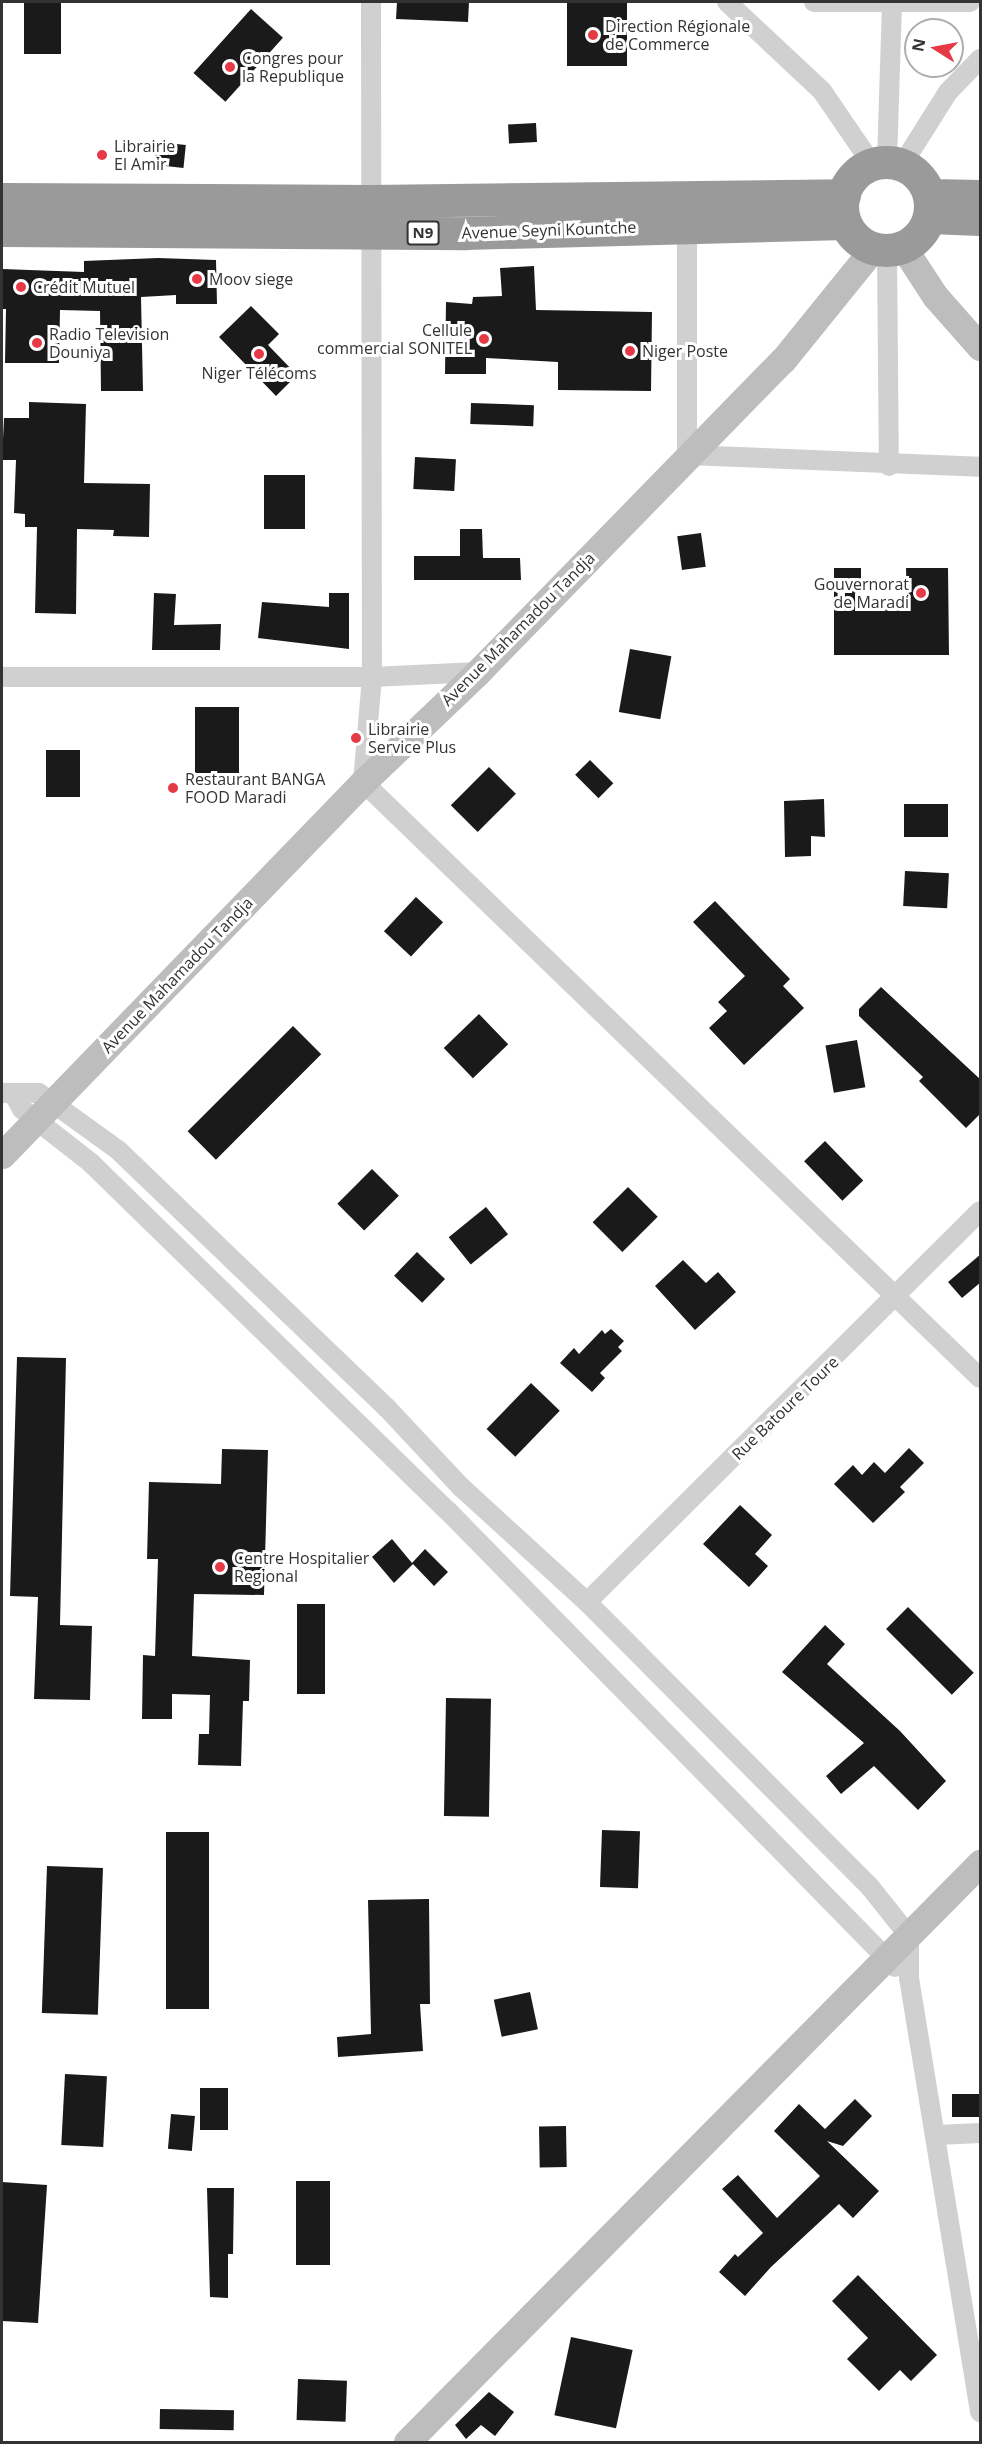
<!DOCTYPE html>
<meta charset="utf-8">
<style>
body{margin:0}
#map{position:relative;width:982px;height:2444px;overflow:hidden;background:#fff;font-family:"Open Sans",sans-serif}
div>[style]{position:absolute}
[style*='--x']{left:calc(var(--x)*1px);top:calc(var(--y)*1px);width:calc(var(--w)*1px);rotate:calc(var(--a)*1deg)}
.building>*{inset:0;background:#1a1a1a;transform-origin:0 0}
.street>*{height:20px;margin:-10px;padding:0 10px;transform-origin:10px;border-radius:10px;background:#d0d0d0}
.secondary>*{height:27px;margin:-13.5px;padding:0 13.5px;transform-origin:13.5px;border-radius:13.5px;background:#bdbdbd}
.highway>*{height:33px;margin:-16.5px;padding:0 16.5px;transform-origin:16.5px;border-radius:16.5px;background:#9a9a9a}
.highway>.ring{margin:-16.5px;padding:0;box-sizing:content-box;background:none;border:33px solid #9a9a9a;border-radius:50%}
.dots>*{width:16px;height:16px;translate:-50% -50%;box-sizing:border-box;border:3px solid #fff;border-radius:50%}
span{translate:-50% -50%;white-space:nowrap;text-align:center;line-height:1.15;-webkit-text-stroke:6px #fff;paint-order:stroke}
.shield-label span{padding:2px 4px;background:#fff;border:2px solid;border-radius:4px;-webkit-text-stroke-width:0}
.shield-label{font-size:15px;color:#333;font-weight:700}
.poi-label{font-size:16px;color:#333}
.left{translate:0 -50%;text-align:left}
.right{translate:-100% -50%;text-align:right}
.street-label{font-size:16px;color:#333}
.frame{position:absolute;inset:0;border:3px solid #333;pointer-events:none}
.north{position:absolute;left:904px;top:18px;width:60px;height:60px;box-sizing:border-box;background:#fff;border:2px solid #adadad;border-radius:50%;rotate:281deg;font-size:16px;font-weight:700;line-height:24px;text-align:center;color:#333}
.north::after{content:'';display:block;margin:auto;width:21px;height:27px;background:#e63946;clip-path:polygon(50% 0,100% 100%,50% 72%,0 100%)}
</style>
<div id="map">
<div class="building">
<div style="left:24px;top:2px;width:37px;height:52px"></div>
<div style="clip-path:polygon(397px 2px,469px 2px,468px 22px,396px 19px)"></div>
<div style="left:567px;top:2px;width:60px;height:64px"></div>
<div style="left:251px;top:9px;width:43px;height:86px;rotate:42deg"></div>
<div style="left:536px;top:123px;width:19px;height:28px;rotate:87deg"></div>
<div style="left:157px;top:142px;width:29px;height:23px;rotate:6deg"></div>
<div style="clip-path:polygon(158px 258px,216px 260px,217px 304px,176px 304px,176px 295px,141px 297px,143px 391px,101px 391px,100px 311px,60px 310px,59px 363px,5px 363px,6px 309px,2px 309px,2px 269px,84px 272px,84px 261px)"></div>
<div style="clip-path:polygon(534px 266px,536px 310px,652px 312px,651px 391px,558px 390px,558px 362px,486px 358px,486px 374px,445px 374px,446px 302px,472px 304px,473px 297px,502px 296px,500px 268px)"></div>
<div style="clip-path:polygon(251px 306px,279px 334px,268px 345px,297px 375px,276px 396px,219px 337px)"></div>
<div style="clip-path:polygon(29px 402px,86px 404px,84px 483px,150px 484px,149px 537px,113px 536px,114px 530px,77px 529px,76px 614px,35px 613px,37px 527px,25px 527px,25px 514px,14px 513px,16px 460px,2px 460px,4px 418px,29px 418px)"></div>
<div style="left:471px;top:403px;width:63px;height:21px;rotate:2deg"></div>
<div style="left:415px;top:457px;width:41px;height:32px;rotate:3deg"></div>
<div style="left:264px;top:475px;width:41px;height:54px"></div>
<div style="clip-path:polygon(460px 529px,482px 529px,483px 558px,520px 558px,521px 580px,414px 580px,414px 556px,460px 556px)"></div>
<div style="left:701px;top:533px;width:34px;height:24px;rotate:82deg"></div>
<div style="clip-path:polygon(834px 568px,861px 568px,861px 606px,907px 605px,906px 568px,948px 568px,949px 655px,834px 655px)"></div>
<div style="clip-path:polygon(154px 593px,176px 594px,174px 625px,221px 624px,220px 650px,152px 650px)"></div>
<div style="clip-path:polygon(329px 593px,349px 593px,349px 649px,258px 638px,262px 602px,329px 607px)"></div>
<div style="left:630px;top:649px;width:42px;height:64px;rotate:10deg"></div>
<div style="left:195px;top:707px;width:44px;height:66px"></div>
<div style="left:80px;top:750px;width:47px;height:34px;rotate:90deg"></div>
<div style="left:590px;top:760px;width:33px;height:21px;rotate:45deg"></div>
<div style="left:489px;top:767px;width:38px;height:54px;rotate:45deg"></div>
<div style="clip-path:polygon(824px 799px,825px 837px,811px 836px,811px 856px,785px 857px,784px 801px)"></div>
<div style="left:904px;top:804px;width:44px;height:33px"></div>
<div style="left:905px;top:871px;width:44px;height:35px;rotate:3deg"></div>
<div style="left:416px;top:897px;width:37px;height:47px;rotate:43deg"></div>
<div style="clip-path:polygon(715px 901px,790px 979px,783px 986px,804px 1008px,744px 1065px,709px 1028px,727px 1011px,718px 1002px,745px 976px,693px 922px)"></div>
<div style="clip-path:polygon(881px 987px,981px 1080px,981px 1113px,966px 1128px,919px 1081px,923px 1077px,859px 1016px,859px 1009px)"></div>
<div style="left:479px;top:1014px;width:42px;height:49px;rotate:46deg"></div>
<div style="left:293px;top:1026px;width:40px;height:149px;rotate:45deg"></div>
<div style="left:857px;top:1040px;width:48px;height:32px;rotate:80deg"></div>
<div style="left:825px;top:1141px;width:55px;height:29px;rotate:46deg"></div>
<div style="left:372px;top:1169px;width:38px;height:49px;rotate:45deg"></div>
<div style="left:628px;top:1187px;width:42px;height:50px;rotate:45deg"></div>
<div style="left:486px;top:1207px;width:35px;height:48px;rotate:51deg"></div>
<div style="left:417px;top:1252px;width:39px;height:33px;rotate:44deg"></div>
<div style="clip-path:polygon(981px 1254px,981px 1282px,962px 1298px,948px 1282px)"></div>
<div style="clip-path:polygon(683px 1260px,706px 1283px,718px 1272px,736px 1292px,695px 1330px,655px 1286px)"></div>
<div style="clip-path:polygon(611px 1329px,624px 1341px,618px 1347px,622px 1351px,600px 1373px,605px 1378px,592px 1392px,560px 1363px,574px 1348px,579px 1354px,602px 1330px,605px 1334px)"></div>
<div style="clip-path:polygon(17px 1357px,66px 1358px,60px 1625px,92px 1626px,90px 1700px,34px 1699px,38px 1597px,10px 1596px)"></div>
<div style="left:531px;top:1383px;width:40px;height:64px;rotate:44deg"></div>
<div style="clip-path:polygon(909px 1448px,924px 1463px,900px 1487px,905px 1492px,873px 1523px,834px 1484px,853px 1465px,862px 1475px,874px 1462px,885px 1473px)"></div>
<div style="clip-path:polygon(222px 1449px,268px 1450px,264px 1595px,194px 1594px,192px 1656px,250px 1660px,249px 1701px,243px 1701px,241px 1766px,198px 1765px,199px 1734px,209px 1734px,210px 1695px,172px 1694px,172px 1719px,142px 1719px,143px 1655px,155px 1656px,158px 1559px,147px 1559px,149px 1482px,221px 1484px)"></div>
<div style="clip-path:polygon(740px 1505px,772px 1535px,755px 1554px,768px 1566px,749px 1587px,703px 1544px)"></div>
<div style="clip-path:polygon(392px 1539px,412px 1563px,425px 1549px,448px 1572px,434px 1586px,413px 1564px,394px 1583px,372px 1557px)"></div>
<div style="left:297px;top:1604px;width:28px;height:90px"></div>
<div style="left:908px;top:1607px;width:93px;height:31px;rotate:45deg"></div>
<div style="clip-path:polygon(825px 1625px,845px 1644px,827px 1664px,900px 1731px,946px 1781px,918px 1810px,874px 1766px,841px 1794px,826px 1776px,864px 1743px,782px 1672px)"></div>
<div style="left:446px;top:1698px;width:45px;height:118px;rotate:1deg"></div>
<div style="left:602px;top:1830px;width:38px;height:57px;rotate:2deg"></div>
<div style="left:166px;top:1832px;width:43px;height:177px"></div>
<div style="left:47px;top:1866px;width:56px;height:147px;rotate:2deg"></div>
<div style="clip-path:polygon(429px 1899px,430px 2004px,420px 2004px,423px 2051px,338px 2057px,337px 2037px,371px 2034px,368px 1900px)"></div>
<div style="left:530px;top:1992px;width:38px;height:37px;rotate:78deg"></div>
<div style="left:65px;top:2074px;width:42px;height:71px;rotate:3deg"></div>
<div style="left:200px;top:2088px;width:28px;height:42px"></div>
<div style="left:981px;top:2094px;width:23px;height:29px;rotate:90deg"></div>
<div style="clip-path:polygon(855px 2099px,872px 2116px,843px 2146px,827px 2141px,879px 2191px,853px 2218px,839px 2204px,771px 2267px,745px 2296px,719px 2272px,735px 2254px,738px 2257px,763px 2233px,722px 2189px,738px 2175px,777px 2218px,820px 2176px,774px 2131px,799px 2104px,825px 2129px)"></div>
<div style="left:171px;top:2114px;width:24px;height:35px;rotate:5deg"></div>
<div style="left:566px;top:2126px;width:41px;height:27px;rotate:89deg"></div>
<div style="left:296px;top:2181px;width:34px;height:84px"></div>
<div style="clip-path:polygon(2px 2182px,47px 2185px,38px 2323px,2px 2321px)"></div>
<div style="clip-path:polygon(207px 2188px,234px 2188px,233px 2254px,228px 2254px,228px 2298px,210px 2297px)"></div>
<div style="clip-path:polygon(858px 2275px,937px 2355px,911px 2381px,900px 2370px,879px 2391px,847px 2359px,868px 2338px,832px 2301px)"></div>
<div style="left:571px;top:2337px;width:63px;height:80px;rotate:12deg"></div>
<div style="left:298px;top:2379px;width:49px;height:41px;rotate:2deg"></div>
<div style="clip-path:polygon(489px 2392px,514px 2412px,495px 2436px,481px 2425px,466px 2439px,455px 2425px)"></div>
<div style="left:160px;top:2409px;width:74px;height:20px;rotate:1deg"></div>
</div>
<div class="street">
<div style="--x:371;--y:2;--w:675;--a:89.92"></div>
<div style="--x:372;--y:677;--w:105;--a:94.9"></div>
<div style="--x:363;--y:782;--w:858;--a:44.01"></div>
<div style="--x:727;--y:2;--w:130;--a:43.1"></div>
<div style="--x:822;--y:91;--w:88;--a:55.6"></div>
<div style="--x:814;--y:2;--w:156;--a:0"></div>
<div style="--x:887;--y:162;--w:158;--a:-88.2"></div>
<div style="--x:902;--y:165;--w:86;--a:-57.8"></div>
<div style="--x:948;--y:92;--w:46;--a:-45.9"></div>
<div style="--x:687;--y:218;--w:237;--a:90"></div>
<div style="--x:687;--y:455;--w:293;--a:2.3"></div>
<div style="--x:887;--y:251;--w:215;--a:89.5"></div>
<div style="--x:2;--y:677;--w:370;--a:0"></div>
<div style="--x:372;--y:677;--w:106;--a:-2.7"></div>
<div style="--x:2;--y:1093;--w:37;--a:0"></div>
<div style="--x:39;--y:1093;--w:97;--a:35.8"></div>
<div style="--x:118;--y:1150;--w:373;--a:43.8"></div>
<div style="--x:387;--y:1408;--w:108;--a:46.9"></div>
<div style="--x:461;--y:1487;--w:171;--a:42.4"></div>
<div style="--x:587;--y:1602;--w:402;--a:45.2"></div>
<div style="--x:870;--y:1887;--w:63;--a:51.5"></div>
<div style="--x:909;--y:1936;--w:42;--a:90"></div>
<div style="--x:909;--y:1978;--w:440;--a:80.7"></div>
<div style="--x:13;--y:1093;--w:18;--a:61"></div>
<div style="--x:22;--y:1109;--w:88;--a:38"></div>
<div style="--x:91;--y:1163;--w:497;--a:44.3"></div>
<div style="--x:447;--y:1510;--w:640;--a:45.57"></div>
<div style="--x:587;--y:1602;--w:554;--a:-44.85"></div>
<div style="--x:937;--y:2135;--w:43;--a:-2.7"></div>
</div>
<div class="secondary">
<div style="--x:903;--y:247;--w:59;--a:56.9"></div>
<div style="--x:935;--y:296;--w:68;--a:48.6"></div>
<div style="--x:2;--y:1155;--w:519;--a:-45.94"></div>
<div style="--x:363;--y:782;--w:159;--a:-43.7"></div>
<div style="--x:478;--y:672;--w:436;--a:-45.7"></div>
<div style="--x:783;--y:360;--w:143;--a:-51"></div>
<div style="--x:407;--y:2442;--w:815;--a:-45.3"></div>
</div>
<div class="highway">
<div class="ring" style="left:842px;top:162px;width:55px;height:55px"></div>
<div style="--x:929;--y:195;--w:51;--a:1.1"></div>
<div style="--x:2;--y:199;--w:368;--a:0.3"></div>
<div style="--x:370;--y:201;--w:474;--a:-0.7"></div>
<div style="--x:929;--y:217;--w:51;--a:2.2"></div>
<div style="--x:2;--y:230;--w:464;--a:0.4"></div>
<div style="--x:466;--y:233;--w:379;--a:-1.5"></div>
</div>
<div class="dots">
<div style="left:593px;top:35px;background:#e63946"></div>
<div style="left:230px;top:67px;background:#e63946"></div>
<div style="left:102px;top:155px;background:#e63946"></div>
<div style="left:197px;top:279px;background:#e63946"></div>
<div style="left:21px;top:287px;background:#e63946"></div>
<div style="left:484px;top:339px;background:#e63946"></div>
<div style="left:37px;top:343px;background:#e63946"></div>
<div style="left:630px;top:351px;background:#e63946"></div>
<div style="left:259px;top:354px;background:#e63946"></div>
<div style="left:921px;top:593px;background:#e63946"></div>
<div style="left:356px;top:738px;background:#e63946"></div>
<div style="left:173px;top:788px;background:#e63946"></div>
<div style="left:220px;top:1567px;background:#e63946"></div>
</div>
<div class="shield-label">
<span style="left:423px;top:233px">N9</span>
</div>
<div class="poi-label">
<span class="left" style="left:605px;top:35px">Direction Régionale<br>de Commerce</span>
<span class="left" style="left:242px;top:67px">Congres pour<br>la Republique</span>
<span class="left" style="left:114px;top:155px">Librairie<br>El Amir</span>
<span class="left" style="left:209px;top:279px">Moov siege</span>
<span class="left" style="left:33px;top:287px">Crédit Mutuel</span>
<span class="right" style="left:472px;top:339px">Cellule<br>commercial SONITEL</span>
<span class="left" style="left:49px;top:343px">Radio Television<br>Douniya</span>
<span class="left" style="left:642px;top:351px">Niger Poste</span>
<span style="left:259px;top:373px">Niger Télécoms</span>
<span class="right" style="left:909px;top:593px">Gouvernorat<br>de Maradi</span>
<span class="left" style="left:368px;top:738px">Librairie<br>Service Plus</span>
<span class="left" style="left:185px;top:788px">Restaurant BANGA<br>FOOD Maradi</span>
<span class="left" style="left:234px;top:1567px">Centre Hospitalier<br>Regional</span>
</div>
<div class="street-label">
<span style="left:549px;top:230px;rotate:-2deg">Avenue Seyni Kountche</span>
<span style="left:518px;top:629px;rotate:-45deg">Avenue Mahamadou Tandja</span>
<span style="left:177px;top:975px;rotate:-46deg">Avenue Mahamadou Tandja</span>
<span style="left:785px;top:1408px;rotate:-44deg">Rue Batoure Toure</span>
</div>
<div class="frame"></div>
<div class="north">N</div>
</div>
